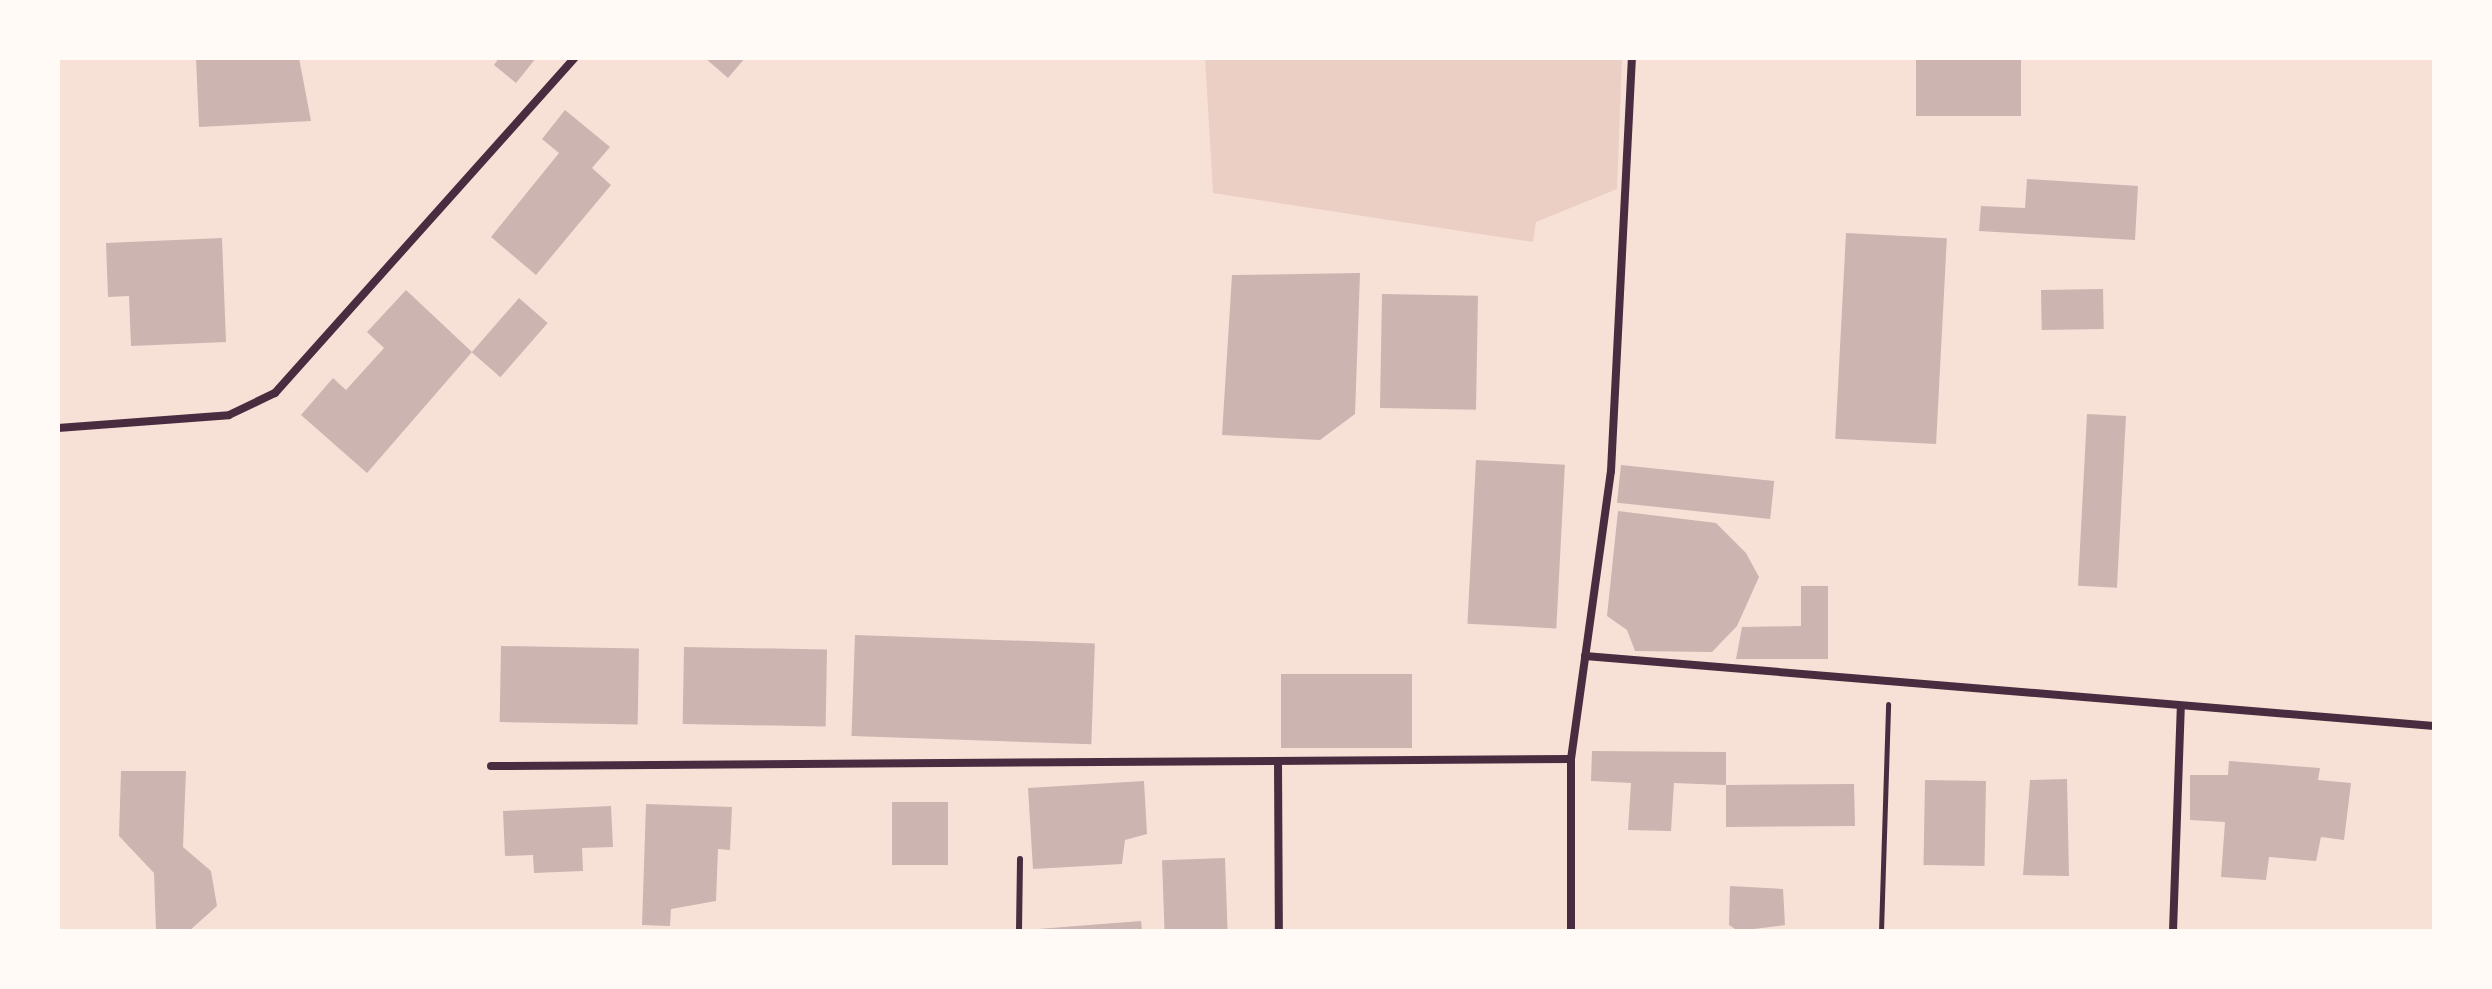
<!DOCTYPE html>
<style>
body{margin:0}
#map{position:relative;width:2492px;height:989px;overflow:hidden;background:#f7e1d7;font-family:Helvetica,sans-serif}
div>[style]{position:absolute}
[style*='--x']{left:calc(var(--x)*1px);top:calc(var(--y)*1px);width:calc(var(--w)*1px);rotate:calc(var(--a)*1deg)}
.green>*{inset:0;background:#ebcfc5}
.building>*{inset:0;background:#ccb4b1;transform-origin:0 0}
.path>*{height:5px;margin:-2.5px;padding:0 2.5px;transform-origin:2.5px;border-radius:2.5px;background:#4a2c40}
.service>*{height:6px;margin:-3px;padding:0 3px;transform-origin:3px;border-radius:3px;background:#4a2c40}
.minor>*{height:8px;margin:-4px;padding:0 4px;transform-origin:4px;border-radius:4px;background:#4a2c40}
span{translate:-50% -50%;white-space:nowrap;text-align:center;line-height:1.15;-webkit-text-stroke:8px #fffaf5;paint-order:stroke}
.frame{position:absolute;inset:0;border:60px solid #fffaf5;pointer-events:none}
</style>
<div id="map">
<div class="green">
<div style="clip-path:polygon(1205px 58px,1622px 58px,1617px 189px,1536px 222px,1533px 242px,1213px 193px)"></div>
</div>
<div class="building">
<div style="clip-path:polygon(196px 58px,299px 58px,311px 121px,199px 127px)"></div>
<div style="clip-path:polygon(499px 58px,536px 58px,516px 83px,494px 65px)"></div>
<div style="clip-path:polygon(705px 58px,745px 58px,728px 78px)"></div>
<div style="left:1916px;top:58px;width:105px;height:58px"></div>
<div style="clip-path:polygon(565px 110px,610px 147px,592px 168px,611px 185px,536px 275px,491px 237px,559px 153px,542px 139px)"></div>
<div style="clip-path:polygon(2027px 179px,2138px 186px,2135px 240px,1979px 231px,1981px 206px,2025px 208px)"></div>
<div style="left:1846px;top:233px;width:101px;height:206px;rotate:3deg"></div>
<div style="clip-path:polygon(222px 238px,226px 342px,131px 346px,129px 296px,108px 297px,106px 243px)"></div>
<div style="clip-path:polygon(1360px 273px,1355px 414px,1320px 440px,1222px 435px,1232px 275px)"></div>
<div style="left:2103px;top:289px;width:40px;height:62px;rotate:89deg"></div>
<div style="clip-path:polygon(406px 290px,472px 352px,367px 473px,301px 415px,333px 378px,346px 390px,384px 348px,367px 332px)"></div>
<div style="left:1382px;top:294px;width:96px;height:114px;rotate:1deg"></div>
<div style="left:519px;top:298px;width:38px;height:72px;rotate:41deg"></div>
<div style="left:2087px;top:414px;width:39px;height:172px;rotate:3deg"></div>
<div style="left:1476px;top:460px;width:89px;height:164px;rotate:3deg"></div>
<div style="left:1621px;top:465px;width:154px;height:38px;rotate:6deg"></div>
<div style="clip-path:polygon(1618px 511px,1716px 523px,1746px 553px,1759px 577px,1737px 626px,1712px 652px,1635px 651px,1627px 630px,1607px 616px)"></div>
<div style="clip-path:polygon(1801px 586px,1828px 586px,1828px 659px,1736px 659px,1742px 627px,1801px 626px)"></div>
<div style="left:855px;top:635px;width:240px;height:101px;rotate:2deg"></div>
<div style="left:501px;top:646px;width:138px;height:76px;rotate:1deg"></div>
<div style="left:684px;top:647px;width:143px;height:77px;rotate:1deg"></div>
<div style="left:1412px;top:674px;width:74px;height:131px;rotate:90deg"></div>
<div style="clip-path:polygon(1592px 751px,1726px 752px,1726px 785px,1854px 784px,1855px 826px,1726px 827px,1726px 785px,1674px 783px,1671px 831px,1628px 830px,1631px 783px,1591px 781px)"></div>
<div style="clip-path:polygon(2229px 761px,2320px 768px,2318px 780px,2351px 783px,2344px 840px,2321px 837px,2316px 861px,2269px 857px,2266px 880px,2221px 877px,2225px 822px,2190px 820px,2190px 775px,2228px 775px)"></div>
<div style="clip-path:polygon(121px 771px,186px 771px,183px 847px,211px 871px,217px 906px,189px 931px,156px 931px,154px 873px,119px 836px)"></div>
<div style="clip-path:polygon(2067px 779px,2069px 876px,2023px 875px,2030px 780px)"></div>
<div style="left:1925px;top:780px;width:61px;height:85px;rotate:1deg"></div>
<div style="clip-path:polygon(1144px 781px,1147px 834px,1125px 840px,1122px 864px,1033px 869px,1028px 788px)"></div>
<div style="left:892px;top:802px;width:56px;height:63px"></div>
<div style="clip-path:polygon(646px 804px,732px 807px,730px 850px,718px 849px,716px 901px,671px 909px,670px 926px,642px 925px)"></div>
<div style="clip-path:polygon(611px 806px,613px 847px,582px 848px,583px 871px,534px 873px,533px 855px,505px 856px,503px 811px)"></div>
<div style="left:1225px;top:858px;width:73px;height:63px;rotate:88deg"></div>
<div style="clip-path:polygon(1730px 886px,1783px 889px,1785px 925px,1738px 931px,1729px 925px)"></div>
<div style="clip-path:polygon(1141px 921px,1142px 931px,1038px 931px,1038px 929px)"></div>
</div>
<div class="path">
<div style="--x:1881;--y:931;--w:227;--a:-88.2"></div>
</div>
<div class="service">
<div style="--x:1019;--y:931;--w:72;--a:-89.2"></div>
</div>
<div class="minor">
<div style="--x:58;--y:428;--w:171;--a:-4.3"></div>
<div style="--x:229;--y:415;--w:51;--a:-25.6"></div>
<div style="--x:275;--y:393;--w:449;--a:-48.2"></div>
<div style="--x:1585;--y:656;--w:852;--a:4.71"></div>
<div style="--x:1278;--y:762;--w:169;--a:89.7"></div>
<div style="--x:491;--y:766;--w:1080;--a:-0.37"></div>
<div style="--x:1571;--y:931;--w:172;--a:-90"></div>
<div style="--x:1571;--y:759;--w:291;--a:-82.1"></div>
<div style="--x:1611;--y:471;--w:414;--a:-87.1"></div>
<div style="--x:2173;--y:931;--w:224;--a:-88"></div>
</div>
<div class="frame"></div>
</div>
